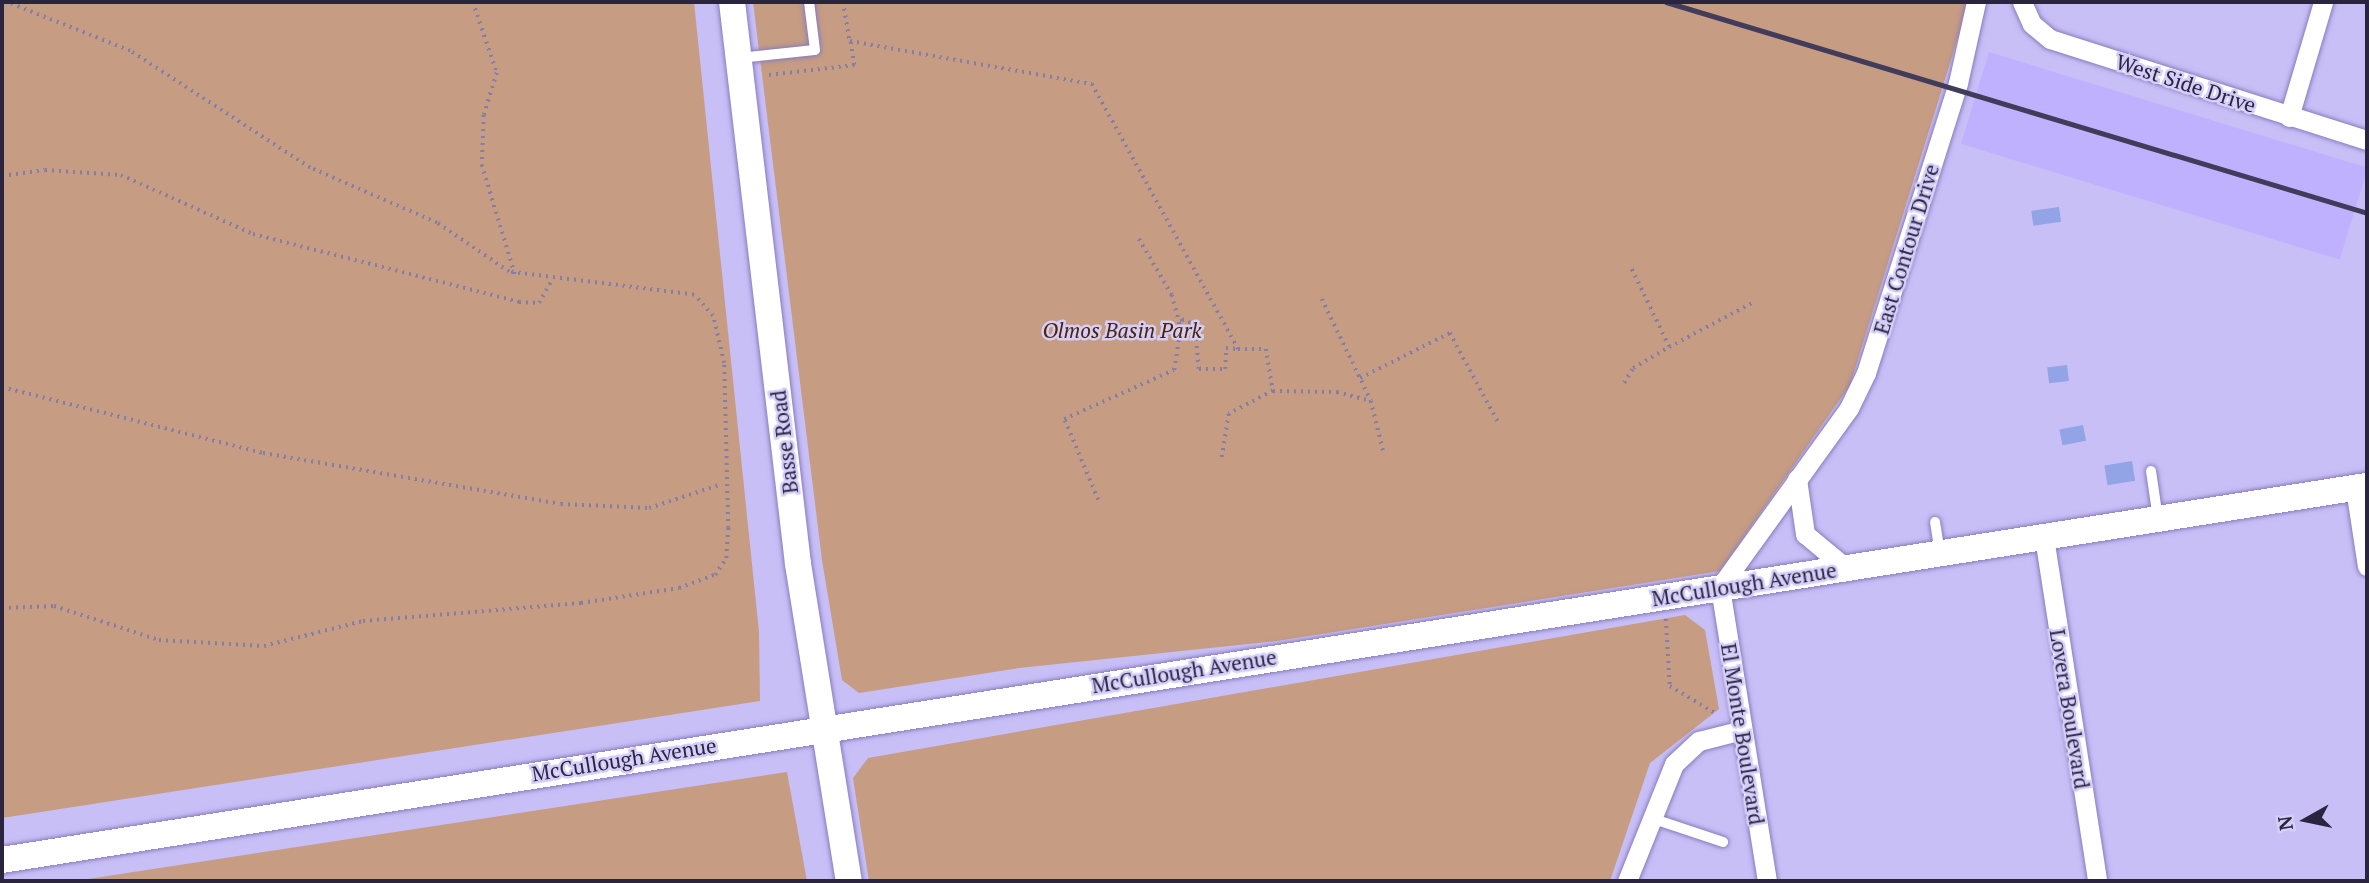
<!DOCTYPE html>
<style>
body{margin:0}
#map{position:relative;width:2369px;height:883px;overflow:hidden;background:#c8bff7;font-family:"PT Serif",serif}
div>[style]{position:absolute}
[style*='--x']{left:calc(var(--x)*1px);top:calc(var(--y)*1px);width:calc(var(--w)*1px);rotate:calc(var(--a)*1deg)}
.built>*{inset:0;background:#bfb1fe;transform-origin:0 0}
.green>*{inset:0;background:#c69c83}
.building>*{inset:0;background:#92a4e6;transform-origin:0 0}
.path>*{height:3.5px;margin-top:-1.75px;transform-origin:0;background:repeating-linear-gradient(90deg,#847da8 0 2px,transparent 0 7px)}
.roads{filter:drop-shadow(0 0 2px #897cbe) drop-shadow(0 0 2px #897cbe)}
.lane>*{height:10px;margin:-5px;padding:0 5px;transform-origin:5px;border-radius:5px;background:#fff}
.street>*{height:19px;margin:-9.5px;padding:0 9.5px;transform-origin:9.5px;border-radius:9.5px;background:#fff}
.secondary>*{height:26px;margin:-13px;padding:0 13px;transform-origin:13px;border-radius:13px;background:#fff}
.rail>*{height:5px;margin:-2.5px;padding:0 2.5px;transform-origin:2.5px;border-radius:2.5px;background:#423c5b}
span{translate:-50% -50%;white-space:nowrap;text-align:center;line-height:1.15;-webkit-text-stroke:5px #d5cef9;paint-order:stroke}
.street-label{font-size:21px;color:#2a243f}
.park-label{font-size:21px;color:#4c2303;font-style:italic}
.frame{position:absolute;inset:0;border:4px solid #2a243f;pointer-events:none}
.north{position:absolute;left:2271px;top:785px;width:70px;height:70px;-webkit-text-stroke:5px #d5cef9;paint-order:stroke;rotate:261deg;font-size:19px;font-weight:700;line-height:28px;text-align:center;color:#2a243f}
.north::after{content:'';display:block;margin:auto;width:24px;height:32px;background:#2a243f;clip-path:polygon(50% 0,100% 100%,50% 72%,0 100%)}
</style>
<div id="map">
<div class="built">
<div style="left:1989px;top:52px;width:396px;height:96px;rotate:17deg"></div>
</div>
<div class="green">
<div style="clip-path:polygon(2px 2px,694px 2px,759px 632px,760px 701px,2px 818px)"></div>
<div style="clip-path:polygon(753px 2px,1969px 2px,1850px 385px,1720px 571px,1277px 641px,1019px 668px,859px 693px,842px 680px,822px 560px)"></div>
<div style="clip-path:polygon(1685px 615px,1705px 630px,1719px 709px,1650px 763px,1610px 881px,869px 881px,853px 778px,868px 758px)"></div>
<div style="clip-path:polygon(787px 772px,807px 881px,75px 881px)"></div>
</div>
<div class="building">
<div style="left:2059px;top:207px;width:15px;height:28px;rotate:82deg"></div>
<div style="left:2067px;top:365px;width:16px;height:20px;rotate:83deg"></div>
<div style="left:2083px;top:425px;width:16px;height:24px;rotate:79deg"></div>
<div style="left:2132px;top:461px;width:20px;height:28px;rotate:81deg"></div>
</div>
<div class="path">
<div style="--x:473;--y:2;--w:75;--a:71.3"></div>
<div style="--x:497;--y:73;--w:44;--a:107.2"></div>
<div style="--x:484;--y:115;--w:50;--a:92.3"></div>
<div style="--x:482;--y:165;--w:114;--a:73.2"></div>
<div style="--x:843;--y:2;--w:40;--a:80"></div>
<div style="--x:769;--y:75;--w:86;--a:-6.7"></div>
<div style="--x:854;--y:65;--w:24;--a:-99"></div>
<div style="--x:850;--y:41;--w:246;--a:10.1"></div>
<div style="--x:1092;--y:84;--w:303;--a:61.1"></div>
<div style="--x:1238;--y:349;--w:28;--a:0"></div>
<div style="--x:1266;--y:349;--w:43;--a:80.5"></div>
<div style="--x:1273;--y:391;--w:50;--a:152.4"></div>
<div style="--x:1229;--y:414;--w:44;--a:99.2"></div>
<div style="--x:2;--y:176;--w:43;--a:-7.9"></div>
<div style="--x:45;--y:170;--w:76;--a:3.8"></div>
<div style="--x:121;--y:175;--w:145;--a:24.1"></div>
<div style="--x:253;--y:234;--w:275;--a:14.3"></div>
<div style="--x:519;--y:302;--w:20;--a:3"></div>
<div style="--x:539;--y:303;--w:25;--a:-61"></div>
<div style="--x:1139;--y:239;--w:65;--a:59.5"></div>
<div style="--x:1172;--y:295;--w:31;--a:75"></div>
<div style="--x:1322;--y:299;--w:113;--a:64.3"></div>
<div style="--x:1669;--y:347;--w:96;--a:-27.9"></div>
<div style="--x:1360;--y:378;--w:101;--a:-26.6"></div>
<div style="--x:1450;--y:333;--w:101;--a:61.7"></div>
<div style="--x:1624;--y:383;--w:17;--a:-59"></div>
<div style="--x:1633;--y:368;--w:42;--a:-30.3"></div>
<div style="--x:1669;--y:347;--w:88;--a:-115.7"></div>
<div style="--x:2;--y:387;--w:269;--a:14.2"></div>
<div style="--x:263;--y:453;--w:302;--a:9.7"></div>
<div style="--x:561;--y:504;--w:88;--a:2.6"></div>
<div style="--x:649;--y:508;--w:77;--a:-18.2"></div>
<div style="--x:1273;--y:391;--w:64;--a:0.9"></div>
<div style="--x:1337;--y:392;--w:35;--a:15"></div>
<div style="--x:1371;--y:401;--w:55;--a:76.2"></div>
<div style="--x:1098;--y:500;--w:88;--a:-112.8"></div>
<div style="--x:1064;--y:419;--w:120;--a:-24"></div>
<div style="--x:1174;--y:370;--w:52;--a:-81.1"></div>
<div style="--x:1182;--y:319;--w:14;--a:25"></div>
<div style="--x:1195;--y:325;--w:44;--a:84.8"></div>
<div style="--x:1199;--y:369;--w:26;--a:0"></div>
<div style="--x:1225;--y:369;--w:21;--a:-87"></div>
<div style="--x:1226;--y:348;--w:12;--a:5"></div>
<div style="--x:2;--y:608;--w:52;--a:-2.2"></div>
<div style="--x:54;--y:606;--w:110;--a:17.9"></div>
<div style="--x:159;--y:640;--w:105;--a:3.3"></div>
<div style="--x:264;--y:646;--w:102;--a:-14.2"></div>
<div style="--x:363;--y:621;--w:219;--a:-4.7"></div>
<div style="--x:581;--y:603;--w:99;--a:-8.7"></div>
<div style="--x:679;--y:588;--w:38;--a:-20"></div>
<div style="--x:715;--y:575;--w:20;--a:-57"></div>
<div style="--x:726;--y:558;--w:30;--a:-86"></div>
<div style="--x:728;--y:528;--w:165;--a:-91.4"></div>
<div style="--x:724;--y:363;--w:48;--a:-103.2"></div>
<div style="--x:713;--y:316;--w:28;--a:-132"></div>
<div style="--x:694;--y:295;--w:186;--a:-172.9"></div>
<div style="--x:509;--y:272;--w:87;--a:-145.8"></div>
<div style="--x:437;--y:223;--w:138;--a:-156.6"></div>
<div style="--x:310;--y:168;--w:215;--a:-147"></div>
<div style="--x:130;--y:51;--w:133;--a:-158.4"></div>
<div style="--x:1666;--y:619;--w:67;--a:86.6"></div>
<div style="--x:1670;--y:686;--w:55;--a:30.8"></div>
</div>
<div class="roads">
<div class="lane">
<div style="--x:739;--y:58;--w:76;--a:-6"></div>
<div style="--x:815;--y:50;--w:48;--a:-97.1"></div>
<div style="--x:2151;--y:471;--w:49;--a:81.7"></div>
<div style="--x:1935;--y:522;--w:30;--a:81"></div>
<div style="--x:1651;--y:818;--w:76;--a:18.4"></div>
</div>
<div class="street">
<div style="--x:2022;--y:2;--w:24;--a:66"></div>
<div style="--x:2032;--y:24;--w:23;--a:40"></div>
<div style="--x:2050;--y:39;--w:333;--a:17.7"></div>
<div style="--x:2289;--y:117;--w:120;--a:-73.5"></div>
<div style="--x:1797;--y:479;--w:56;--a:81.7"></div>
<div style="--x:1805;--y:534;--w:53;--a:39.7"></div>
<div style="--x:2355;--y:488;--w:79;--a:81.3"></div>
<div style="--x:2044;--y:537;--w:348;--a:81.2"></div>
<div style="--x:1627;--y:881;--w:126;--a:-68.1"></div>
<div style="--x:1674;--y:764;--w:34;--a:-43"></div>
<div style="--x:1699;--y:741;--w:44;--a:-14.3"></div>
<div style="--x:1767;--y:881;--w:298;--a:-99.1"></div>
<div style="--x:1720;--y:587;--w:221;--a:-54.2"></div>
<div style="--x:1849;--y:408;--w:39;--a:-64"></div>
<div style="--x:1866;--y:373;--w:304;--a:-72.4"></div>
<div style="--x:1958;--y:83;--w:83;--a:-77.5"></div>
</div>
<div class="secondary">
<div style="--x:732;--y:2;--w:566;--a:83.3"></div>
<div style="--x:798;--y:564;--w:321;--a:80.9"></div>
<div style="--x:2;--y:860;--w:2394;--a:-8.99"></div>
</div>
</div>
<div class="rail">
<div style="--x:1666;--y:2;--w:732;--a:16.75"></div>
</div>
<div class="street-label">
<span style="left:2186px;top:83px;rotate:18deg">West Side Drive</span>
<span style="left:1906px;top:249px;rotate:-73deg">East Contour Drive</span>
<span style="left:784px;top:442px;rotate:-97deg">Basse Road</span>
<span style="left:1744px;top:584px;rotate:-9deg">McCullough Avenue</span>
<span style="left:1184px;top:671px;rotate:-9deg">McCullough Avenue</span>
<span style="left:2070px;top:709px;rotate:81deg">Lovera Boulevard</span>
<span style="left:1743px;top:734px;rotate:81deg">El Monte Boulevard</span>
<span style="left:624px;top:759px;rotate:-9deg">McCullough Avenue</span>
</div>
<div class="park-label">
<span style="left:1122px;top:330px">Olmos Basin Park</span>
</div>
<div class="frame"></div>
<div class="north">N</div>
</div>
